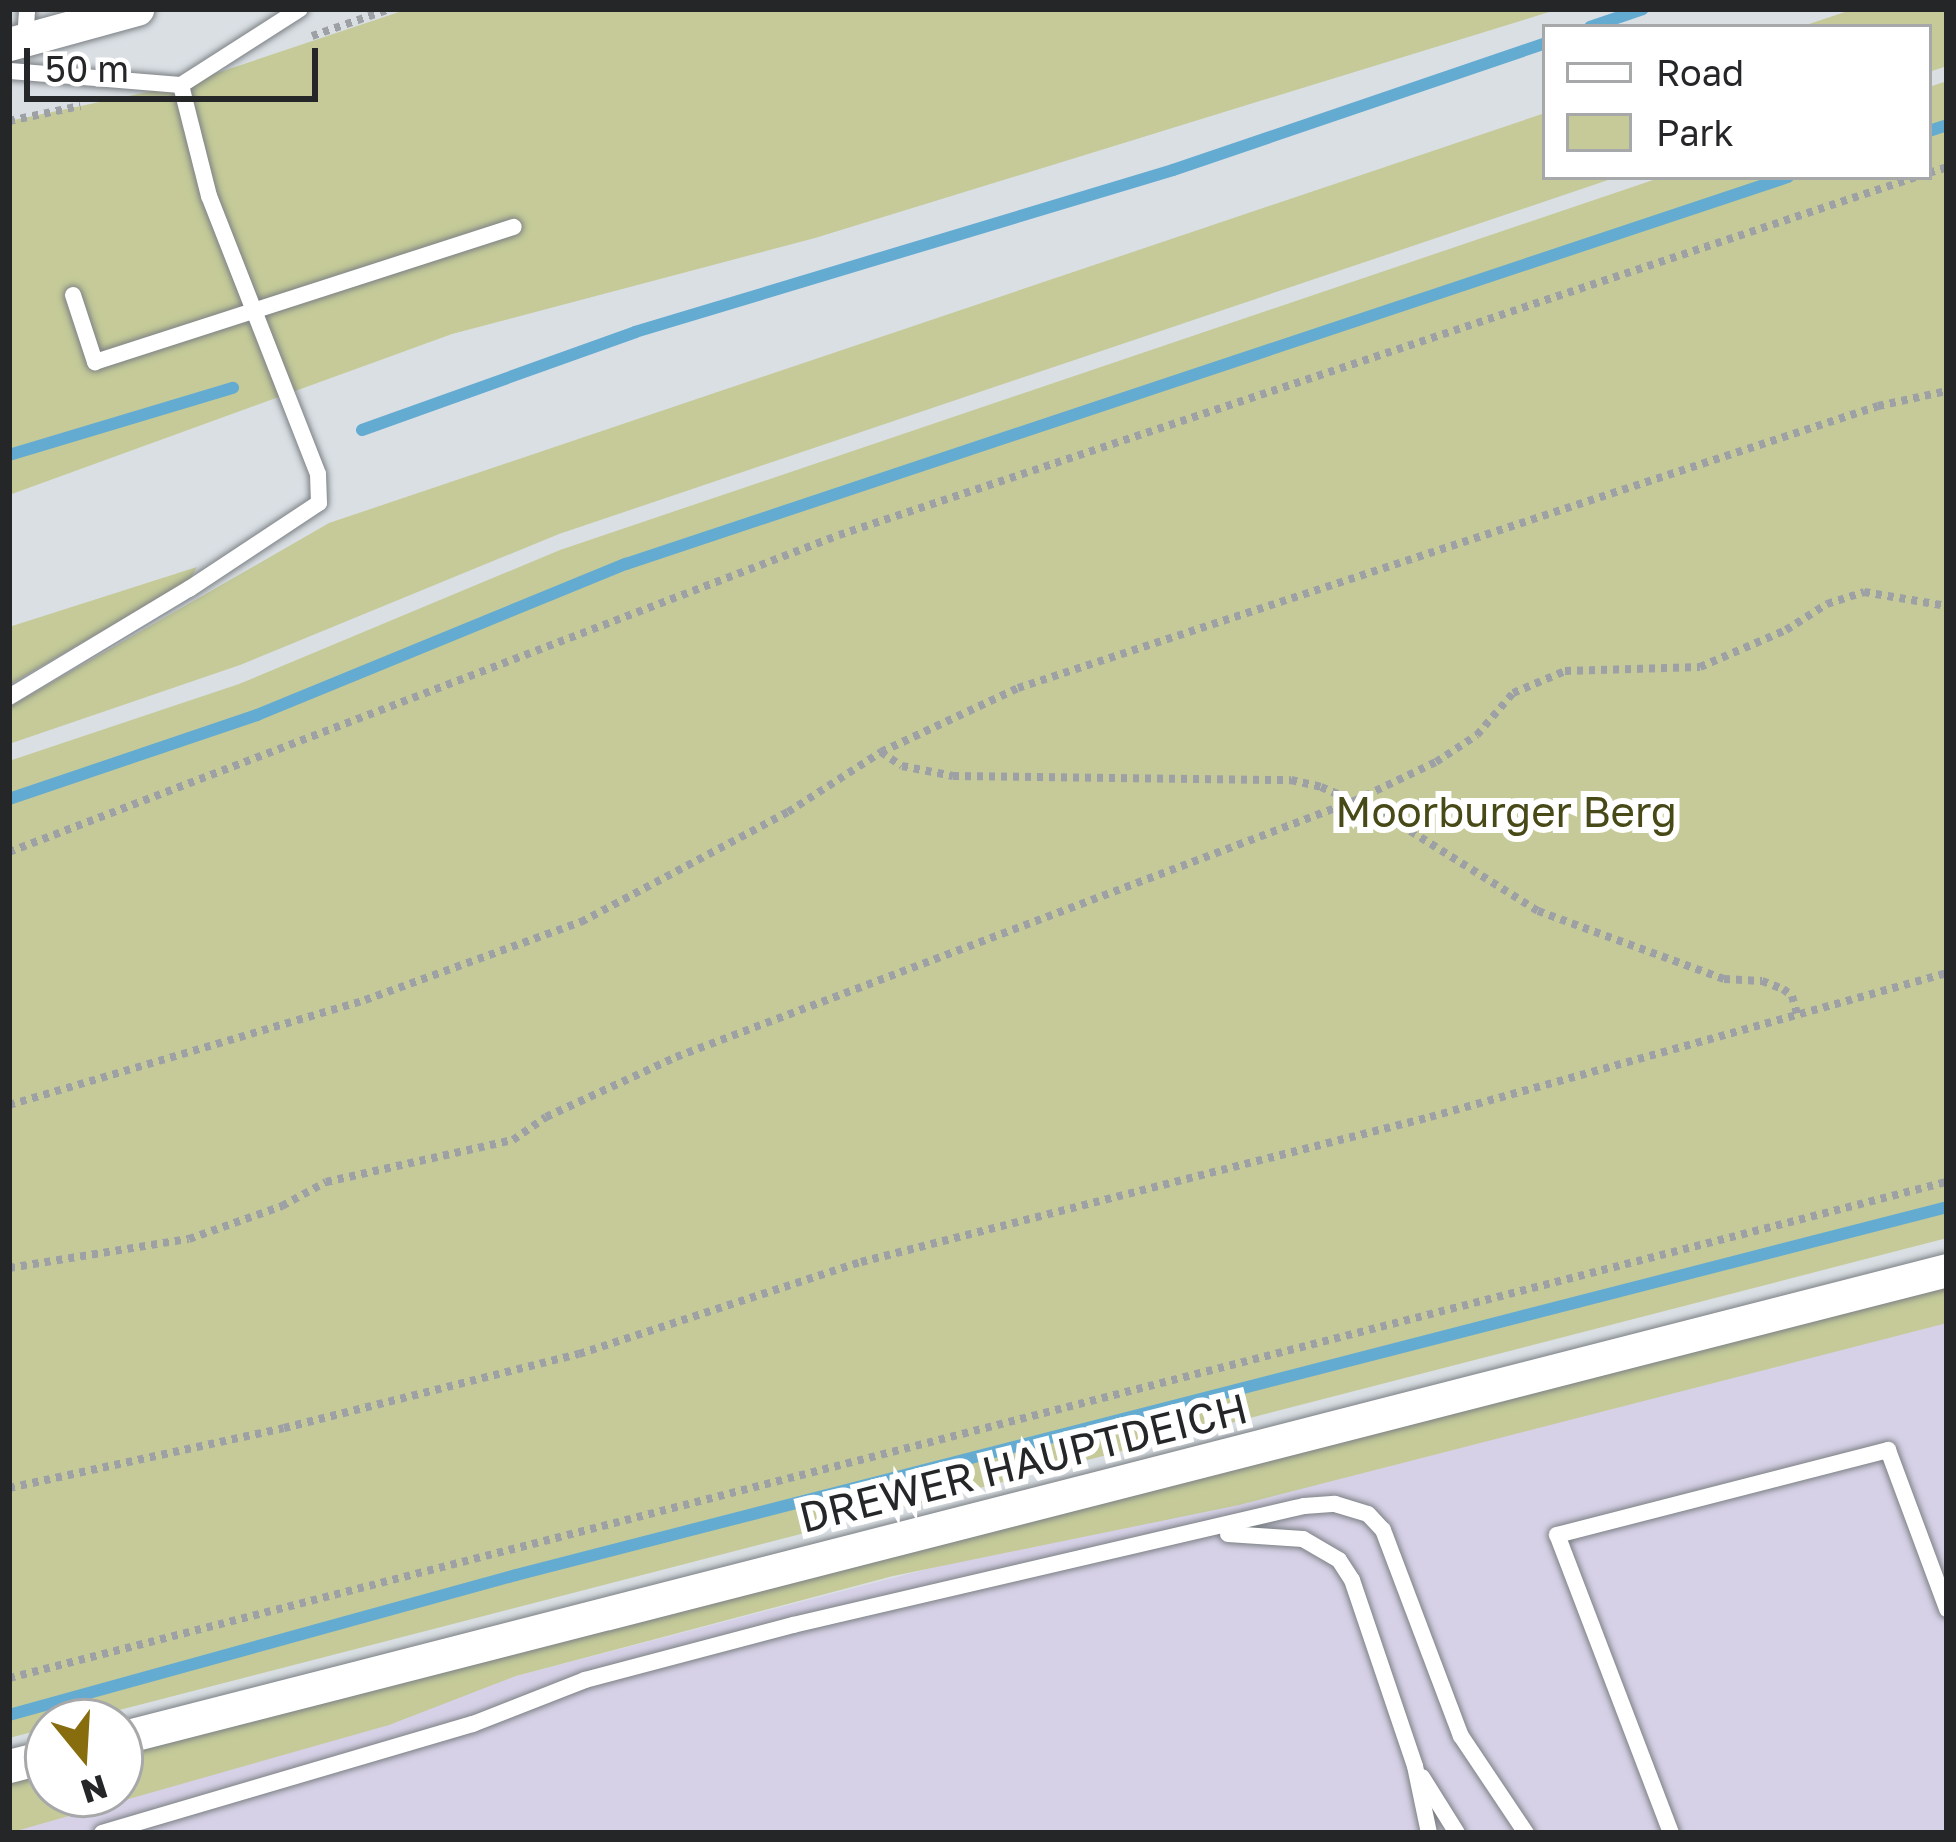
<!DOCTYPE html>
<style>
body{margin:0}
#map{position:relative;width:1956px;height:1842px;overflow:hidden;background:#dadfe4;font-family:"Golos Text",sans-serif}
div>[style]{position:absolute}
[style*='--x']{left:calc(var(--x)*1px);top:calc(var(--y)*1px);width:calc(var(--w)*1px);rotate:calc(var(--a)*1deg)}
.industrial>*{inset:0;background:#d7d1e7}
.green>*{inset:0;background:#c5ca98}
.stream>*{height:12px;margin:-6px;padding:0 6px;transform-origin:6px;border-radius:6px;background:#64abd2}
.path>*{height:8px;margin-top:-4px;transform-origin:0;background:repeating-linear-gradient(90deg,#9da1a5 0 6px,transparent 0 12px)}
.roads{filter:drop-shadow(0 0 3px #7b8084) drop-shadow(0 0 3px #7b8084)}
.service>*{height:16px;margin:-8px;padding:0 8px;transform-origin:8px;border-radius:8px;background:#fff}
.minor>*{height:33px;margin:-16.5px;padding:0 16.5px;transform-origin:16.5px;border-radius:16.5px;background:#fff}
span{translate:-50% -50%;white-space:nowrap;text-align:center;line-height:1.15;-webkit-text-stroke:12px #fff;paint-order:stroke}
.park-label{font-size:42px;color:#474a16}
.street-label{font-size:42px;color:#242628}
.frame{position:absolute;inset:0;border:12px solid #242628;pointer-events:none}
.legend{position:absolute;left:1542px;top:24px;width:390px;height:156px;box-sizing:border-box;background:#fff;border:3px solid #a7a8a9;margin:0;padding:15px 21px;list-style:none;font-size:36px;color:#242628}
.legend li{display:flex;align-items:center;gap:24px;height:60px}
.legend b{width:60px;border:3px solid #a7a8a9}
.north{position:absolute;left:24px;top:1698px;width:120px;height:120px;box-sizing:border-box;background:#fff;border:3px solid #a7a8a9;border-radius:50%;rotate:162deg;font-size:33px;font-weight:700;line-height:48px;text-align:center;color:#242628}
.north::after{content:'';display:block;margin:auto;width:42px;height:54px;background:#876d0d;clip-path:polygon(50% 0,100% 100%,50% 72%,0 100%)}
.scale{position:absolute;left:24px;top:48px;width:294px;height:54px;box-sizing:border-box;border:6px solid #242628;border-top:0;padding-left:15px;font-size:36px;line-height:42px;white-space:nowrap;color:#242628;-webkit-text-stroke:9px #fff;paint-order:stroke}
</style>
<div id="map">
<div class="industrial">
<div style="clip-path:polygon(1947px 1304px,1947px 1833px,9px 1833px,120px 1794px,516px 1676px)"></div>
</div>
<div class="green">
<div style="clip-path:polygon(408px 9px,1559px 9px,815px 238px,452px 334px,9px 495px,9px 121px,181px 85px)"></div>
<div style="clip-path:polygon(1854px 9px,1947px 9px,1947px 66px,1929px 72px,1929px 27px,1800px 27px)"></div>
<div style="clip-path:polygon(1947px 81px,1947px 1238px,73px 1722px,48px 1722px,48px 1728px,9px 1738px,9px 761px,239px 684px,560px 550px,1662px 177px,1929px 177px,1929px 87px)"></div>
<div style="clip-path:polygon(1545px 113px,1545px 177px,1617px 177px,559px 534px,240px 665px,9px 744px,9px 707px,329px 523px)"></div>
<div style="clip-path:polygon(197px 567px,190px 580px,9px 685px,9px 627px)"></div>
<div style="clip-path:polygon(1947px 1280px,1947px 1323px,1239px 1505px,893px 1576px,516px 1676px,389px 1725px,9px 1833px,9px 1782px,48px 1772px,48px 1794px,120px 1794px,120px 1754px)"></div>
</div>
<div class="stream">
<div style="--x:1590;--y:27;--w:56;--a:-18.8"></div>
<div style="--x:1929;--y:131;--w:19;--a:-18"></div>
<div style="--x:362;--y:430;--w:290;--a:-19.7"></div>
<div style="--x:635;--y:332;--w:562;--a:-16.76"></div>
<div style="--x:1173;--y:170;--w:393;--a:-18.8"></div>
<div style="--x:9;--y:455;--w:234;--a:-16.7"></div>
<div style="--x:9;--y:799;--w:262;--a:-18.7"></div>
<div style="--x:257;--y:715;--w:399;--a:-22.3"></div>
<div style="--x:626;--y:564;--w:1225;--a:-18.42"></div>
<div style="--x:9;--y:1715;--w:526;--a:-15.44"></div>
<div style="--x:516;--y:1575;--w:1478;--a:-14.42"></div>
</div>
<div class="path">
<div style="--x:312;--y:36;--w:83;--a:-19.1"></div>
<div style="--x:9;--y:121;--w:73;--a:-11.9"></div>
<div style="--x:1929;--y:173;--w:19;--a:-18"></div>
<div style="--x:881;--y:752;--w:25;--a:34"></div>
<div style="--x:902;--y:766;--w:52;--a:11.1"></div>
<div style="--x:953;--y:776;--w:338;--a:0.7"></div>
<div style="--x:1291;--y:780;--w:31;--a:13"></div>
<div style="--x:1321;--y:787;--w:64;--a:23"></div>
<div style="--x:1380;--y:812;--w:186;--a:32.1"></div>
<div style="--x:1538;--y:911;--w:198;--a:20.1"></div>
<div style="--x:1724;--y:979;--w:38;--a:3"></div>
<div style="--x:1762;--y:981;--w:22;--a:21"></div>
<div style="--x:1783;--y:989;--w:11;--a:38"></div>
<div style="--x:1792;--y:996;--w:22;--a:74"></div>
<div style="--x:9;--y:852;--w:888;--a:-20.9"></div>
<div style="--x:839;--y:535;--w:1135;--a:-18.39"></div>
<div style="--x:9;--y:1105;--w:371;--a:-16.4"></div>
<div style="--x:365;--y:1000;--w:230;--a:-19.9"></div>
<div style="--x:581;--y:922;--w:234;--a:-28"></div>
<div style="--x:788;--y:812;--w:111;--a:-32.8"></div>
<div style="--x:881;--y:752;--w:151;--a:-25"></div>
<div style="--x:1018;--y:688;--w:905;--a:-18.15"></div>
<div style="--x:1878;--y:406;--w:71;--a:-12.3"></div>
<div style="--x:9;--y:1268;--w:182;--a:-9.2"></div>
<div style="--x:189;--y:1239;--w:99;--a:-19.5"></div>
<div style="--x:282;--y:1206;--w:50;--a:-28.6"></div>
<div style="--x:326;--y:1182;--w:192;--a:-12.7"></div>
<div style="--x:513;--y:1140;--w:40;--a:-34.9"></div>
<div style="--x:546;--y:1117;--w:143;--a:-24.8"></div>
<div style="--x:676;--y:1057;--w:725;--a:-20.69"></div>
<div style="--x:1354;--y:801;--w:91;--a:-25.4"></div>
<div style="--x:1436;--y:762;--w:49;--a:-33.4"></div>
<div style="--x:1477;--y:735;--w:55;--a:-49.4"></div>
<div style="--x:1513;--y:693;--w:56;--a:-22.9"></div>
<div style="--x:1565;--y:671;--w:135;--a:-1.7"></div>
<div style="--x:1700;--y:667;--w:94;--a:-23.3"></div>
<div style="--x:1786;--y:630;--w:49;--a:-32.4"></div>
<div style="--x:1827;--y:604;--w:39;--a:-18"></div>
<div style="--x:1864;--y:592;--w:84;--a:9.6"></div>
<div style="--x:9;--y:1488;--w:281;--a:-12.3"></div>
<div style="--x:284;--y:1428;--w:304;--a:-14.1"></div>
<div style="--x:579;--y:1354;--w:297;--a:-18.1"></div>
<div style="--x:861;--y:1262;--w:587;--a:-14.3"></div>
<div style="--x:1430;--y:1117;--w:537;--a:-15.56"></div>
<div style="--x:9;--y:1678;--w:2000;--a:-14.36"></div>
</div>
<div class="roads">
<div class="service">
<div style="--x:25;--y:40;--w:31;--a:-86"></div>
<div style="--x:9;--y:71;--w:173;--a:4.7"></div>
<div style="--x:181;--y:85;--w:141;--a:-32.6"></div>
<div style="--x:73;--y:295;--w:71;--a:71.8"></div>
<div style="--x:95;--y:362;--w:440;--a:-17.9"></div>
<div style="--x:9;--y:697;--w:210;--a:-31"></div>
<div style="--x:189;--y:589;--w:156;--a:-33.5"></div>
<div style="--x:319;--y:503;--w:29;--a:-92"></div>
<div style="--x:318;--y:474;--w:299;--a:-111.4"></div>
<div style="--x:209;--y:196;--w:114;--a:-104.2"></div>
<div style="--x:1228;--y:1534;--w:75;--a:3.8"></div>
<div style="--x:1303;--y:1539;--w:42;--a:30.3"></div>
<div style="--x:1339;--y:1560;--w:24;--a:57"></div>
<div style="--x:1352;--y:1580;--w:196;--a:71.3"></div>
<div style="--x:1415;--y:1766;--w:68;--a:78.2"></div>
<div style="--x:1422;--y:1777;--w:66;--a:58"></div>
<div style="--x:102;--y:1833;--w:387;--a:-16.4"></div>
<div style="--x:473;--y:1724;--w:120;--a:-21.4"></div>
<div style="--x:585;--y:1680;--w:215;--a:-14.8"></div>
<div style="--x:793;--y:1625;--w:525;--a:-13.11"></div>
<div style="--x:1304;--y:1506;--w:31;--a:-4"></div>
<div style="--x:1335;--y:1504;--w:34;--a:17"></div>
<div style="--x:1368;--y:1514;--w:22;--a:47"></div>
<div style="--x:1383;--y:1530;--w:220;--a:69.3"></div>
<div style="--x:1461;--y:1736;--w:117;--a:56.2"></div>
<div style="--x:1671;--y:1833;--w:319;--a:-110.9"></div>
<div style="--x:1557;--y:1535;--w:342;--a:-14.4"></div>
<div style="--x:1888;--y:1450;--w:170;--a:69.6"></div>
</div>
<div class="minor">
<div style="--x:9;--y:44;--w:133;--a:-15.3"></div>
<div style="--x:120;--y:1738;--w:1886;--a:-14.37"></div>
<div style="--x:9;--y:1766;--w:40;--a:-14.4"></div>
</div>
</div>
<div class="park-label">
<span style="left:1506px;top:811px">Moorburger Berg</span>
</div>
<div class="street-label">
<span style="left:1023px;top:1462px;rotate:-14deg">DREWER HAUPTDEICH</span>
</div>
<div class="frame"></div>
<ul class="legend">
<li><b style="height:15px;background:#fff"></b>Road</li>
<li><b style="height:33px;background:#c5ca98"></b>Park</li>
</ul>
<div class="north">N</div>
<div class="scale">50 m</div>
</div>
